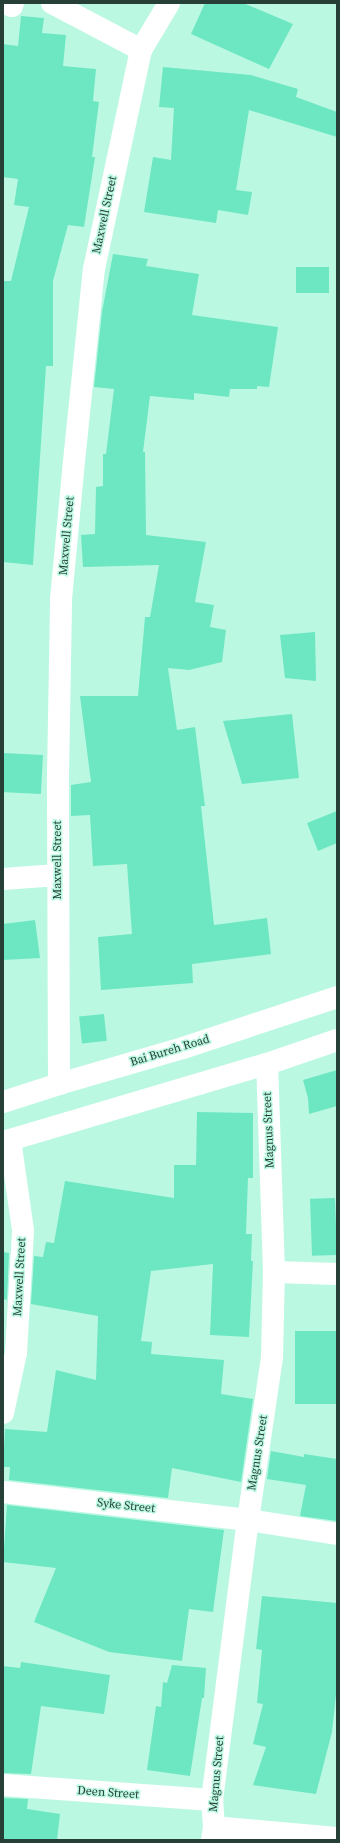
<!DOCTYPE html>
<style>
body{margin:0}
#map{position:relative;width:340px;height:1843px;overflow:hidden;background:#bbf8e2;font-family:"Source Serif 4",serif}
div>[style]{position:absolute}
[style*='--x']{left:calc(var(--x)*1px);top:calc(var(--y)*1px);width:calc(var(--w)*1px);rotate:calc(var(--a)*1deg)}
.building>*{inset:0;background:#6ce7c2;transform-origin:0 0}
.minor>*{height:22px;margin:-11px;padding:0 11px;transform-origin:11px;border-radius:11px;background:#fff}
.highway>*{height:22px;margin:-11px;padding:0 11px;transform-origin:11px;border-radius:11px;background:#fff}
span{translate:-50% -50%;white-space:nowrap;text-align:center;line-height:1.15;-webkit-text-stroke:3px #bbf8e2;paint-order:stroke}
.street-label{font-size:12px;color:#274037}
.frame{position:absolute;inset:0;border:4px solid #274037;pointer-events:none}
</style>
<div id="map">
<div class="building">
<div style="clip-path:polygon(205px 3px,243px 3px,293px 24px,269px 69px,191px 34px)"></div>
<div style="clip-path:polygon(21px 16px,44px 18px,42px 33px,66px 35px,63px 66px,96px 69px,93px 101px,99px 102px,92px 157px,95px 157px,84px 227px,68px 225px,53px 281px,53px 366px,46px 366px,33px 565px,3px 562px,4px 281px,11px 281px,29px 207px,14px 205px,18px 179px,3px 177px,3px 44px,18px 46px)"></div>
<div style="clip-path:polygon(163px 67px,251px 75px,298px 89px,296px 97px,337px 112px,337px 137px,249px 110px,236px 190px,252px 192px,248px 215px,218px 210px,216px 223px,144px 212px,153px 157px,171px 160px,174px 108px,159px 107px)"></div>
<div style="clip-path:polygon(113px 254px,148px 259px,146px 266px,199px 274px,192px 315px,278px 327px,269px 387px,257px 386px,257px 389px,230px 389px,229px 397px,194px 393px,194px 400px,150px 396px,143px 452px,145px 452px,146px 535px,206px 542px,195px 602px,214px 605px,210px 627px,226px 630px,222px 662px,189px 670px,168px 668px,177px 730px,195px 727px,205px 806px,201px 806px,214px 925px,267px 918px,271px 954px,192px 964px,193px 983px,101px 990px,98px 937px,132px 934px,127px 864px,93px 866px,90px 815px,71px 816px,71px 785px,91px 782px,80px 696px,138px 696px,145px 617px,150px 617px,159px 565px,83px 567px,81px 535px,95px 534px,96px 487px,103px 486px,103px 454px,106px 454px,114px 389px,94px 387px,102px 312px)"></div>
<div style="left:296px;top:267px;width:33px;height:26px"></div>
<div style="clip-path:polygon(315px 632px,316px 681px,285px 678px,280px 635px)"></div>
<div style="clip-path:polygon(292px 714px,299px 778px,242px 784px,223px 721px)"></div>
<div style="left:3px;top:753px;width:40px;height:39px;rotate:3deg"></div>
<div style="clip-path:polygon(337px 811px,337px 843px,318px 851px,307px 823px)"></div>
<div style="clip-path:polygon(35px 920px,40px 958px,3px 960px,3px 924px)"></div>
<div style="left:104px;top:1014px;width:27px;height:25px;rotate:84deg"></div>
<div style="clip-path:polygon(337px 1070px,337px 1106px,309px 1114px,308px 1098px,303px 1080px)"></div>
<div style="clip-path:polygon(197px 1112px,253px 1113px,253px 1178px,248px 1178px,246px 1234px,252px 1234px,251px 1261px,253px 1261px,249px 1337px,210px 1335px,213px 1264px,151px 1271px,141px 1341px,152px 1342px,151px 1354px,224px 1360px,221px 1394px,253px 1399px,241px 1482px,172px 1468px,168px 1498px,9px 1480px,10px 1467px,3px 1467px,5px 1429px,47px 1432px,56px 1370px,96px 1380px,98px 1316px,31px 1304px,34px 1256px,43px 1257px,46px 1242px,54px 1243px,65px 1181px,174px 1198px,174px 1165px,196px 1165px)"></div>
<div style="left:335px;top:1198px;width:57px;height:25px;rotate:88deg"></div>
<div style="clip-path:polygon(3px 1252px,9px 1253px,7px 1300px,3px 1299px)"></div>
<div style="left:295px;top:1331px;width:42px;height:73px"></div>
<div style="clip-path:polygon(271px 1451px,304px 1457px,304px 1454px,337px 1459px,337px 1521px,300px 1516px,306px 1485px,267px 1479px)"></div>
<div style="clip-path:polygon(7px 1505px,224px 1530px,213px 1612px,189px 1609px,182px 1661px,109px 1652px,34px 1622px,56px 1568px,3px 1562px)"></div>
<div style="clip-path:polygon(262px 1596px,337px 1603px,337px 1685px,332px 1732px,316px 1794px,253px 1785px,266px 1747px,253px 1744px,263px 1704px,257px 1703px,262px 1650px,256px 1649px)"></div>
<div style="clip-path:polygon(21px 1662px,110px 1675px,104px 1714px,41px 1706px,31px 1774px,3px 1773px,3px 1666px,20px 1668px)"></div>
<div style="clip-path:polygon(172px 1665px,206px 1668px,204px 1698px,202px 1698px,190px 1776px,147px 1770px,156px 1706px,161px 1707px,163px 1682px,167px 1683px)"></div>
<div style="clip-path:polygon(3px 1798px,28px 1799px,27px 1809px,60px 1814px,57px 1840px,3px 1840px)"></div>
</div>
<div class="minor">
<div style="--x:3;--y:3;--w:9;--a:18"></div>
<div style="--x:12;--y:6;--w:3;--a:-72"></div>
<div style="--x:52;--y:3;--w:101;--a:27.8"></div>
<div style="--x:3;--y:879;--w:55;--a:-4.2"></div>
<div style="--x:59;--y:1084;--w:308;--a:-90.2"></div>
<div style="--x:58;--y:776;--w:177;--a:-89"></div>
<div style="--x:61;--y:599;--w:129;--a:-84.6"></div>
<div style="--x:73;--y:471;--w:203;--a:-84.1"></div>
<div style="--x:94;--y:269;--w:224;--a:-77.9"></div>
<div style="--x:141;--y:50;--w:55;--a:-59.2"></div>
<div style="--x:274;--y:1272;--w:63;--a:1.8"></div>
<div style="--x:3;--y:1413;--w:61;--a:-77.8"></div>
<div style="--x:16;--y:1353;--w:123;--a:-86.7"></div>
<div style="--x:23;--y:1230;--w:91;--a:-98.2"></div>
<div style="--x:3;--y:1492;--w:247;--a:6.5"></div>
<div style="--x:248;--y:1520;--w:90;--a:8.9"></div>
<div style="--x:3;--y:1785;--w:210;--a:4.1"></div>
<div style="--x:214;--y:1827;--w:123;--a:5.1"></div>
<div style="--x:212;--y:1840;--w:13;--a:-81"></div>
<div style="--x:214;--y:1827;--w:27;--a:-94"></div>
<div style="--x:212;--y:1800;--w:282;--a:-82.7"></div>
<div style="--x:248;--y:1520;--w:164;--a:-81.6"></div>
<div style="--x:272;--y:1358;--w:86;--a:-88.7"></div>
<div style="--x:274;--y:1272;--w:208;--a:-91.9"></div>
</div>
<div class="highway">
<div style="--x:3;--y:1102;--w:59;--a:-17.8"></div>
<div style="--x:59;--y:1084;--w:129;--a:-16.2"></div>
<div style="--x:183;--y:1048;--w:162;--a:-18.3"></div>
<div style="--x:3;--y:1142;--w:275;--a:-16.5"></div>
<div style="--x:267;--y:1064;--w:74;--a:-18.9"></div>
</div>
<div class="street-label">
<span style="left:105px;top:215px;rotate:-78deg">Maxwell Street</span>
<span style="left:67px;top:536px;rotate:-85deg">Maxwell Street</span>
<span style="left:58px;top:860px;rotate:-90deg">Maxwell Street</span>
<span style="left:170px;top:1051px;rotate:-17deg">Bai Bureh Road</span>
<span style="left:269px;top:1130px;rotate:-92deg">Magnus Street</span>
<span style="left:20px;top:1277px;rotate:-87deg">Maxwell Street</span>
<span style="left:258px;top:1453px;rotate:-81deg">Magnus Street</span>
<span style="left:126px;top:1506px;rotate:6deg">Syke Street</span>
<span style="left:217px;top:1774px;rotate:-85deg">Magnus Street</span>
<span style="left:108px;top:1793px;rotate:4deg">Deen Street</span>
</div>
<div class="frame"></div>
</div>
